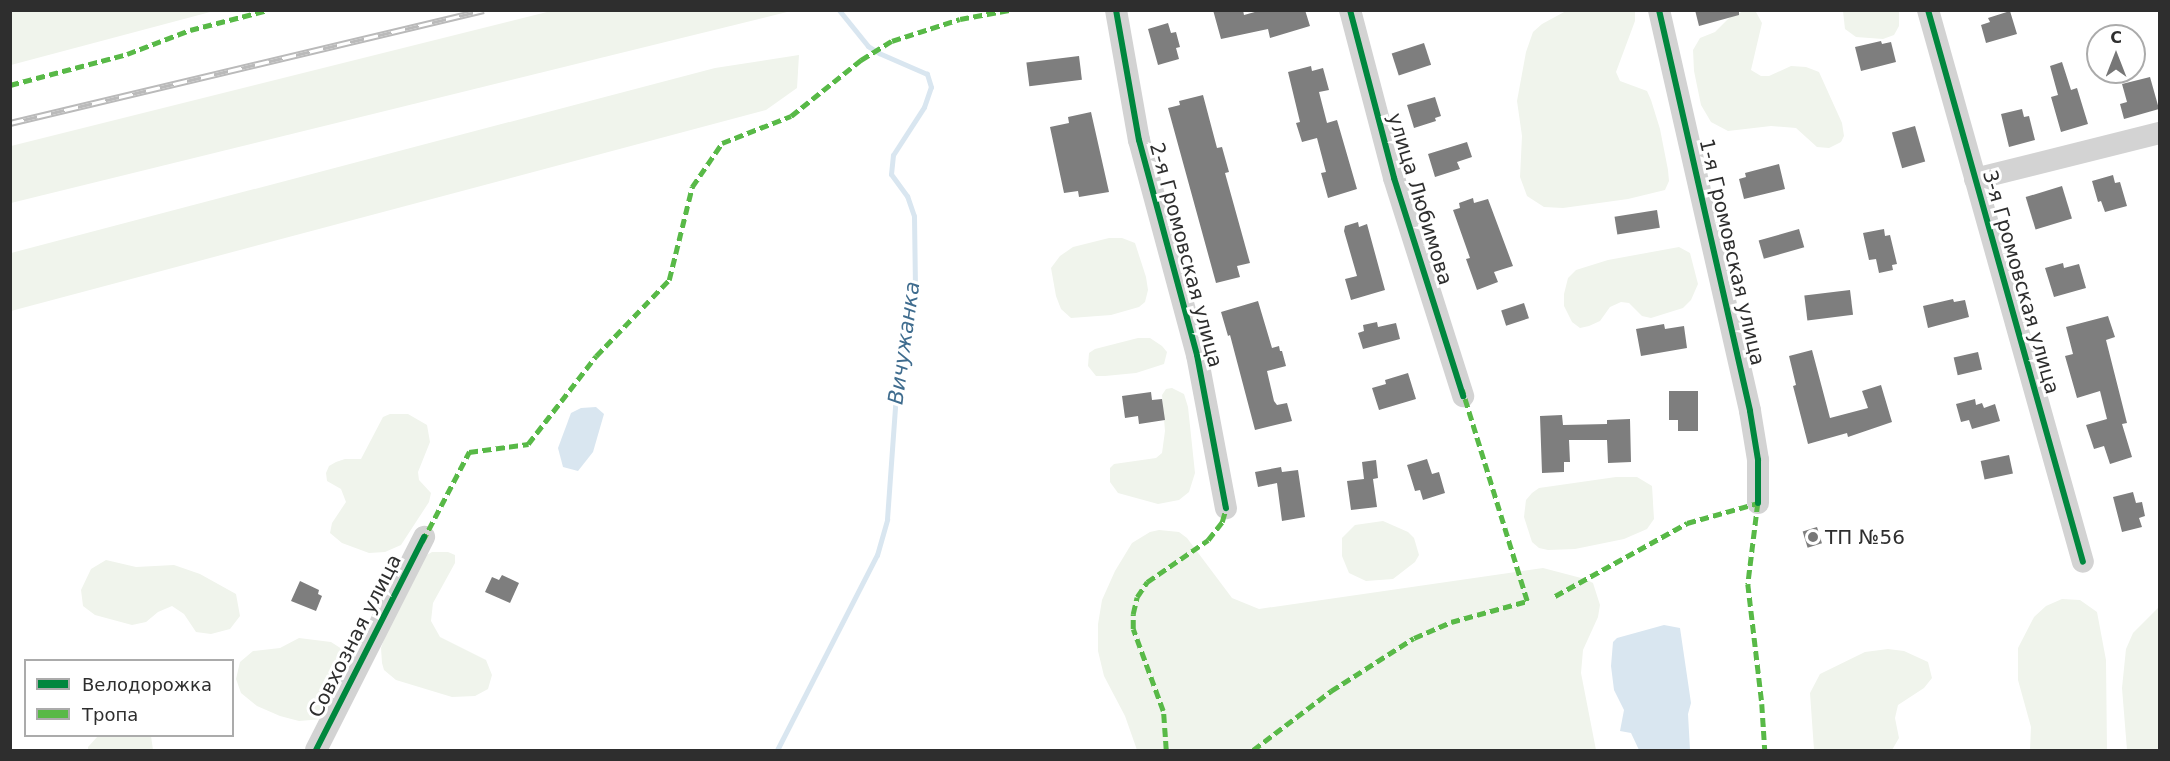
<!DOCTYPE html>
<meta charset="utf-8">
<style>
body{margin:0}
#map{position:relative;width:2170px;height:761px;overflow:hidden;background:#fff;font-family:"DejaVu Sans",sans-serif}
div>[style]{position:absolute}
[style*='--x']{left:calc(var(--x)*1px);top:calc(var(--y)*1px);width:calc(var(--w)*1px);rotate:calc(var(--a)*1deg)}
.green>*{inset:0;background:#f0f4ec}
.water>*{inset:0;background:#d9e6f0}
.stream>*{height:5px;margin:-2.5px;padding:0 2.5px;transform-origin:2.5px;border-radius:2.5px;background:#d9e6f0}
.building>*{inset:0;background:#7e7e7e;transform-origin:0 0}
.minor>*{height:22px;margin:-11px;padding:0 11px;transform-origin:11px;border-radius:11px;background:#d3d3d3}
.rail>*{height:7px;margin-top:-3.5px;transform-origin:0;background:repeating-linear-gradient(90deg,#fff 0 14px,#bababa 0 28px);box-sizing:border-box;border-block:2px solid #bababa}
.quiet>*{height:4.5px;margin-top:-2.25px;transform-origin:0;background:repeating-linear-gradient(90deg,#58b947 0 9px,transparent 0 13.5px)}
.cycleway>*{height:6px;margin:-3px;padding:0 3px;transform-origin:3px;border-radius:3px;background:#00873e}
.dots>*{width:16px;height:16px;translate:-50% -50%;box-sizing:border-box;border:3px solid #fff;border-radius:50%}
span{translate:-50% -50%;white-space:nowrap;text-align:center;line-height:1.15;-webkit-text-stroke:6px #fff;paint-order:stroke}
.street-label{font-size:20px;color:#2e2e2e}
.poi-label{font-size:20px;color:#2e2e2e}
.left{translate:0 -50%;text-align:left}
.water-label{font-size:21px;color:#3f6c8e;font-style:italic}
.frame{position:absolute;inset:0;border:12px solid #2e2e2e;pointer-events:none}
.legend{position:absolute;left:24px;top:659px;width:210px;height:78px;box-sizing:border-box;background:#fff;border:2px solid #ababab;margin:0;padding:8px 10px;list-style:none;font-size:18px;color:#2e2e2e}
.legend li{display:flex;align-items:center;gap:12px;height:30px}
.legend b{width:30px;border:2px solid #ababab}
.north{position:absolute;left:2086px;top:24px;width:60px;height:60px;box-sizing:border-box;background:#fff;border:2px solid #ababab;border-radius:50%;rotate:0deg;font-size:16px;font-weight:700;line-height:24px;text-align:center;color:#2e2e2e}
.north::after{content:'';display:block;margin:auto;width:21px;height:27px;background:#777;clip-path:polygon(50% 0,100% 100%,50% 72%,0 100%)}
</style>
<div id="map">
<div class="green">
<div style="clip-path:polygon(11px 10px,214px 10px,214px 11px,11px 65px)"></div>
<div style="clip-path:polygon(555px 10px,791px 11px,11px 203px,11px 146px)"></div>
<div style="clip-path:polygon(1566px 11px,1635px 11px,1635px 21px,1616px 72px,1620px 81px,1647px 91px,1651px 100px,1660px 129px,1668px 170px,1669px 181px,1665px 190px,1628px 199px,1563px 208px,1544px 207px,1527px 196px,1520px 177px,1522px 136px,1517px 101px,1526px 52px,1533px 32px,1542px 24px)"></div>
<div style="clip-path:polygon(1744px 11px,1756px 12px,1762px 23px,1751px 70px,1761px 76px,1769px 76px,1791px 66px,1806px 67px,1819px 72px,1842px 123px,1844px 136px,1841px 142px,1829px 148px,1817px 147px,1796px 128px,1771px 126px,1728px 131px,1711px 122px,1701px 105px,1694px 71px,1693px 50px,1700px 38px,1715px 32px,1730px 17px)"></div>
<div style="clip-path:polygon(1843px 11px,1899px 11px,1899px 26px,1894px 35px,1883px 39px,1856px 37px,1845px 29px)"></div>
<div style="clip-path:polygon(799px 55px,797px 88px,766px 110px,11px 311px,11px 253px,715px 68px)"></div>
<div style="clip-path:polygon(1109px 238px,1122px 238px,1135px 243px,1146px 277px,1148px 290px,1145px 302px,1139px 307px,1111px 315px,1071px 318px,1061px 309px,1056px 296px,1051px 268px,1060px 256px,1073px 247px)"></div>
<div style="clip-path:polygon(1679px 247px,1690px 253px,1698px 284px,1691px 300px,1683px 308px,1651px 318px,1642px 316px,1629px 303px,1621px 302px,1610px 307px,1600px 321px,1589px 326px,1580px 328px,1572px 322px,1564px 306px,1564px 294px,1568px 278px,1576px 270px,1608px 260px)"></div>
<div style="clip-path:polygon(1138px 338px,1150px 338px,1162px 346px,1167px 352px,1164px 364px,1136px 373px,1105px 376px,1096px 376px,1088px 366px,1089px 353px,1095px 349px)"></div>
<div style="clip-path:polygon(1172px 388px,1184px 394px,1188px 407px,1195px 473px,1189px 492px,1179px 500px,1158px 504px,1118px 493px,1110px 482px,1110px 468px,1114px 464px,1156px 458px,1162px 453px,1165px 431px,1162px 395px,1166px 389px)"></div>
<div style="clip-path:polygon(390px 414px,408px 414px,427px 425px,430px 442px,418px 472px,419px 480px,431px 493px,429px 502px,401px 545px,385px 552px,369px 553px,342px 543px,330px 533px,332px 523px,346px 502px,341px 489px,327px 481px,326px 473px,329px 466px,336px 462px,345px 459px,361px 459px,383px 417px)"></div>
<div style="clip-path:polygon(1616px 477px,1637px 477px,1652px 486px,1654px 519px,1647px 529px,1624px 539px,1575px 549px,1548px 550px,1539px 548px,1532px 542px,1524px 517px,1526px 500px,1532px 493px,1539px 488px)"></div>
<div style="clip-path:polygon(1383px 521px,1408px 532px,1414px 538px,1419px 555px,1415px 562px,1393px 579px,1366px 581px,1349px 573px,1342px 556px,1342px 538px,1355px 525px)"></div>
<div style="clip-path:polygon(1159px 530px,1179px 532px,1187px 538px,1232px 598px,1259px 609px,1543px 568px,1585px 579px,1593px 583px,1600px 605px,1598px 617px,1583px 650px,1581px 673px,1596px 750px,1137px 750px,1125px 716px,1104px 676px,1098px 651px,1098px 624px,1102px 600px,1115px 571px,1132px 543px,1150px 532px)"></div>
<div style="clip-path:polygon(432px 552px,448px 552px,455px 555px,455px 563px,433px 603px,431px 621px,440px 637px,486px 660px,492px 675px,488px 689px,475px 696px,452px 697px,396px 680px,384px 670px,382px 663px,381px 648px,387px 631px,425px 556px)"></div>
<div style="clip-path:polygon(106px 560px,136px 567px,174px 565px,200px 574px,236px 594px,240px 616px,230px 629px,211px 634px,196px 632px,184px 614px,172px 606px,158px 612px,146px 622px,132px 625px,95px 615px,83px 606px,81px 590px,91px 569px)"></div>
<div style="clip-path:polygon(2062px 599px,2080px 600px,2097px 612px,2106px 660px,2107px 750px,2030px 750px,2031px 727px,2018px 680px,2018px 648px,2034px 617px,2046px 606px)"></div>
<div style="clip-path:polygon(2159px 607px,2159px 750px,2127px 750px,2122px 688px,2126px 649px,2133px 633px)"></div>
<div style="clip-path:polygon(299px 638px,331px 642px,345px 651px,347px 657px,347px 676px,323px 719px,299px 721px,280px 716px,257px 706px,241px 693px,236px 679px,240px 662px,253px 651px,280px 648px)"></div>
<div style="clip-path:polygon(1888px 649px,1904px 651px,1928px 662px,1932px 678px,1924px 688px,1898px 705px,1895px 718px,1899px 738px,1892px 750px,1814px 750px,1810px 693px,1820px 674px,1865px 652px)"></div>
<div style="clip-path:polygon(98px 736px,151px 736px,153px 750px,88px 750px,88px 747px)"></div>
</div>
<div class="water">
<div style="clip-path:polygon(596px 407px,604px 414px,593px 452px,578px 471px,563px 467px,558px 448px,571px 413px,581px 408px)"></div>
<div style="clip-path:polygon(1664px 625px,1680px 628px,1691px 703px,1688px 714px,1690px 750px,1639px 750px,1631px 733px,1620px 731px,1624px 710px,1614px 690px,1611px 666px,1613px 642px,1617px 638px)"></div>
</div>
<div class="stream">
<div style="--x:777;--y:750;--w:219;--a:-62.9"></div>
<div style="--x:877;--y:555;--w:37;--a:-74"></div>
<div style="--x:887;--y:519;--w:155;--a:-85.9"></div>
<div style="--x:898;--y:364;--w:78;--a:-77.4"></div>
<div style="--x:915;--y:288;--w:72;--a:-90.8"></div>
<div style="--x:914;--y:216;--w:21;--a:-109"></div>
<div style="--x:907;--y:196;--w:27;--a:-126"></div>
<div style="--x:891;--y:174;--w:19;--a:-84"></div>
<div style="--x:893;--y:155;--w:57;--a:-57.1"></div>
<div style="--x:924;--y:107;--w:21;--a:-71"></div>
<div style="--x:931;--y:87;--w:14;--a:-107"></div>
<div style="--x:927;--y:74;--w:52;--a:-156.4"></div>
<div style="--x:879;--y:53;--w:13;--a:-148"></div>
<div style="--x:868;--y:46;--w:46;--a:-128.9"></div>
</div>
<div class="building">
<div style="clip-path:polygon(1213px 10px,1243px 10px,1244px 15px,1262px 10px,1305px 10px,1310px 26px,1270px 38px,1268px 29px,1221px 39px)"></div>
<div style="clip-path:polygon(1695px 10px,1739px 10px,1739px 15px,1699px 26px)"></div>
<div style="clip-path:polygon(2010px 11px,2017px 34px,1986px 43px,1981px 25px,1990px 22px,1988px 18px)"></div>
<div style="clip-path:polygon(1168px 23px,1171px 33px,1176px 32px,1180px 47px,1176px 48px,1179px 59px,1158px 65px,1148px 29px)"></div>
<div style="clip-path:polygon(1881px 41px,1882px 44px,1891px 42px,1896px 62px,1861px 71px,1855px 47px)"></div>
<div style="left:1424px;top:43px;width:23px;height:34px;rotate:72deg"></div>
<div style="left:1079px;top:56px;width:24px;height:53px;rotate:83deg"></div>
<div style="clip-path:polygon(2062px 62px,2071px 90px,2077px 88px,2088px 124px,2061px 132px,2051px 97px,2058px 95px,2050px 66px)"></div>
<div style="clip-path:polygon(1311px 66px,1312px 71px,1323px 68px,1329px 90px,1319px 92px,1327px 123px,1337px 120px,1357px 189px,1328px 198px,1321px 173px,1326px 172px,1317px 138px,1302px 142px,1296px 123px,1300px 122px,1288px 72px)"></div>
<div style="clip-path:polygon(2150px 77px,2159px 109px,2124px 119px,2120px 104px,2127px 102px,2122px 84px)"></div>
<div style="clip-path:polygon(1203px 95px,1217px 148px,1222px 147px,1229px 172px,1225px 173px,1250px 263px,1237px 266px,1240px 277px,1216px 283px,1168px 108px,1180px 105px,1179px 101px)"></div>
<div style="clip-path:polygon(1435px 97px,1441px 116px,1435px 118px,1436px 121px,1414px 128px,1407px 105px)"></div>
<div style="clip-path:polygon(2022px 109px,2024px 117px,2029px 116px,2035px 140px,2009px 147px,2001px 114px)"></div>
<div style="clip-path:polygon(1091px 112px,1109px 192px,1079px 197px,1078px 191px,1064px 193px,1050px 127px,1069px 123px,1068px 117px)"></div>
<div style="left:1915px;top:126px;width:37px;height:24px;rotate:74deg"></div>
<div style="clip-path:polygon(1467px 142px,1472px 157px,1457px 162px,1460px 169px,1435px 177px,1428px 154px)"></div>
<div style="clip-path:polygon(1779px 164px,1785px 189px,1744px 199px,1739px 179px,1746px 177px,1745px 173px)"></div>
<div style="clip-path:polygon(2113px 175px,2115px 183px,2120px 182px,2127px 206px,2105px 212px,2101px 201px,2098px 202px,2092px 181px)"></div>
<div style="left:2062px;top:186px;width:34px;height:38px;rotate:73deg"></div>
<div style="clip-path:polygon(1473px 198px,1474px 203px,1488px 199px,1513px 266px,1494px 272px,1498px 282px,1477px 290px,1466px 259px,1470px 258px,1453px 210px,1460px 208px,1459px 203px)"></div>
<div style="left:1657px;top:210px;width:18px;height:43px;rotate:81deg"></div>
<div style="clip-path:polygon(1358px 222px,1359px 227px,1367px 224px,1385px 290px,1351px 300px,1345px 279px,1357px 276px,1344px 231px,1345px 226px)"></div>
<div style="left:1799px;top:229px;width:19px;height:42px;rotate:74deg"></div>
<div style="clip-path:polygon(1884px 229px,1885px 236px,1890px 235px,1897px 264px,1892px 265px,1893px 270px,1879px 273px,1876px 259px,1869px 260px,1863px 233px)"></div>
<div style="clip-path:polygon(2063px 263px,2064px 268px,2079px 264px,2086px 288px,2054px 297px,2045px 268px)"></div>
<div style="left:1850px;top:290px;width:25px;height:46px;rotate:83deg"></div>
<div style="clip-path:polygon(1953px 299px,1954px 302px,1965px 300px,1969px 317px,1928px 328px,1923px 306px)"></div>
<div style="clip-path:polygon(1258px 301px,1272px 348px,1279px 346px,1280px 351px,1282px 351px,1286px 366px,1267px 371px,1274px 401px,1277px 405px,1287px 403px,1292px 421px,1255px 430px,1230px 335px,1228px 336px,1221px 312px)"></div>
<div style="left:1524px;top:303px;width:16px;height:24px;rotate:72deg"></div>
<div style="clip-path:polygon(2108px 316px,2115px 337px,2106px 340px,2127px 423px,2122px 424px,2132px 457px,2110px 464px,2104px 446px,2094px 449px,2086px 425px,2107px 419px,2100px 391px,2077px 398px,2065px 356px,2073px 354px,2066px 327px)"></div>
<div style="clip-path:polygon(1377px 322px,1378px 327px,1396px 323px,1400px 339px,1363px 349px,1358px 333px,1364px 331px,1363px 325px)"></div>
<div style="clip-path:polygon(1664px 324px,1665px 329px,1684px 326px,1687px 348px,1641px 356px,1636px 329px)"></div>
<div style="clip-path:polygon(1812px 350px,1830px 418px,1868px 408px,1862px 391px,1881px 385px,1892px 422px,1848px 437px,1847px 433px,1808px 444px,1793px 386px,1796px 385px,1789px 356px)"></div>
<div style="left:1978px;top:352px;width:18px;height:25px;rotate:77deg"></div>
<div style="clip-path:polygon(1408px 373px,1416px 399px,1379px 410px,1372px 388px,1386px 384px,1385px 380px)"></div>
<div style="clip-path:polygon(1669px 391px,1698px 391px,1698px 431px,1678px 431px,1678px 420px,1669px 420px)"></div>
<div style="clip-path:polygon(1151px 392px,1152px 400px,1162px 399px,1165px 420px,1139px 424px,1138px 416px,1125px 418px,1122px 396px)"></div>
<div style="clip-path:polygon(1975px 399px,1976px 405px,1982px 403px,1984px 408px,1995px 404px,2000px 421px,1972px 429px,1969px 420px,1961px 422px,1956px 404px)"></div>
<div style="clip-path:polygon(1562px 415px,1563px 425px,1607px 424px,1607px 420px,1630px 419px,1631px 462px,1608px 463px,1607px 440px,1569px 440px,1570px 462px,1564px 462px,1564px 472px,1542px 473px,1540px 416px)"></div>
<div style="left:2009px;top:455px;width:19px;height:29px;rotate:78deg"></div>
<div style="clip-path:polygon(1427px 459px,1432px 474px,1439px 472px,1445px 493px,1423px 500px,1420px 490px,1415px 491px,1407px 465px)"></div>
<div style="clip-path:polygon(1376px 460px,1378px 478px,1373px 479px,1377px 507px,1351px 510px,1347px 481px,1364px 479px,1362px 462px)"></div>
<div style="clip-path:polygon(1281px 467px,1282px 472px,1298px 470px,1305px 517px,1282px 521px,1277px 483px,1258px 487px,1255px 472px)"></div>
<div style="clip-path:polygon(2133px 492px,2136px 503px,2142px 502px,2145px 516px,2139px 518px,2142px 527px,2122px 532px,2113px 497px)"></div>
<div style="left:1817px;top:527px;width:17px;height:15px;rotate:73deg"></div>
<div style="clip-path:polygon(502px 575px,519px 583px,510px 603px,485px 592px,492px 577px,499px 580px)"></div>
<div style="clip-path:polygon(300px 581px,319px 590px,318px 594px,322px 596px,316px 611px,291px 601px)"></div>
</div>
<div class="minor">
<div style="--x:1116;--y:10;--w:132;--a:80"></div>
<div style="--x:1139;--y:140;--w:223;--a:74.9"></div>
<div style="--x:1197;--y:355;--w:156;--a:79.3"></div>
<div style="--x:1350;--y:10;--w:174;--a:75.3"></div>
<div style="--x:1394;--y:178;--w:229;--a:72.4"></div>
<div style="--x:1659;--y:10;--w:411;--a:77.2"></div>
<div style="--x:1750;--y:411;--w:50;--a:80.7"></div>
<div style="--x:1758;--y:460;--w:43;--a:90"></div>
<div style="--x:1928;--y:10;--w:573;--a:74.32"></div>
<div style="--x:1975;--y:179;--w:191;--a:-14"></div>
<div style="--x:316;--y:750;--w:239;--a:-63.1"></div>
</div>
<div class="rail">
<div style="--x:10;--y:123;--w:487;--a:-13.4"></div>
</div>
<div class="quiet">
<div style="--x:10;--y:85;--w:121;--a:-14.8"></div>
<div style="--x:127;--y:54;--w:67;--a:-20.9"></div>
<div style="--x:190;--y:30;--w:81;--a:-14.4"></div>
<div style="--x:422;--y:542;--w:102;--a:-62.4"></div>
<div style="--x:469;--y:452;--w:60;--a:-7.7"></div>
<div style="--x:528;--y:444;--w:111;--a:-52.3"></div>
<div style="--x:596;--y:356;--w:105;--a:-46.2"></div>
<div style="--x:669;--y:280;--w:96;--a:-76.1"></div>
<div style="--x:692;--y:187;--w:53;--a:-55.7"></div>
<div style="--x:722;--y:143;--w:74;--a:-21.4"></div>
<div style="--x:791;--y:116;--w:90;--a:-38.7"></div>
<div style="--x:861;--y:60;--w:36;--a:-32"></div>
<div style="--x:892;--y:41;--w:71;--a:-17.9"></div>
<div style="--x:960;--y:19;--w:50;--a:-10.4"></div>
<div style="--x:1555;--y:596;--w:151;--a:-28.9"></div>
<div style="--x:1687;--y:523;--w:74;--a:-15.7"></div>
<div style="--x:1758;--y:503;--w:82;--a:97"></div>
<div style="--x:1748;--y:584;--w:121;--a:83.3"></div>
<div style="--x:1762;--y:704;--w:46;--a:86.3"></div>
<div style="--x:1166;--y:750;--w:39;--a:-94"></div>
<div style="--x:1163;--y:711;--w:87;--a:-110.1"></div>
<div style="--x:1133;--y:629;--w:15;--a:-90"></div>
<div style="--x:1133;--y:614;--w:17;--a:-77"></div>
<div style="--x:1137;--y:597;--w:18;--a:-56"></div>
<div style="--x:1147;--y:582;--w:74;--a:-34.5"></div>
<div style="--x:1208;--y:540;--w:23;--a:-52"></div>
<div style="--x:1222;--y:522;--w:15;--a:-74"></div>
<div style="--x:1226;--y:508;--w:6;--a:-108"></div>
<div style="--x:1253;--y:750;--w:98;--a:-37.1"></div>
<div style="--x:1331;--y:691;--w:98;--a:-32.6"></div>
<div style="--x:1414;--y:638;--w:40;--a:-23.4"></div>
<div style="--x:1451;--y:622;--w:79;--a:-15.4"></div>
<div style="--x:1527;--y:601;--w:221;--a:-107.1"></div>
</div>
<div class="cycleway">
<div style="--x:1116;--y:10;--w:132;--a:80"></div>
<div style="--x:1139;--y:140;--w:223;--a:74.9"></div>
<div style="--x:1197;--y:355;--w:156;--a:79.3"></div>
<div style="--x:1350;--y:10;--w:174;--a:75.3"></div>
<div style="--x:1394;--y:178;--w:229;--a:72.4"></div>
<div style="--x:1659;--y:10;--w:411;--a:77.2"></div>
<div style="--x:1750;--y:411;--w:50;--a:80.7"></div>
<div style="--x:1758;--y:460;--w:43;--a:90"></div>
<div style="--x:1928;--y:10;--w:573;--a:74.32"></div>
<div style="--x:316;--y:750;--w:239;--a:-63.1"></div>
</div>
<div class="dots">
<div style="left:1813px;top:537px;background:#777"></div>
</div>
<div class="street-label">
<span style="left:1420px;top:199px;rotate:73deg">улица Любимова</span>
<span style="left:1732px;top:252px;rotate:77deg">1-я Громовская улица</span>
<span style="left:1186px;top:255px;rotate:75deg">2-я Громовская улица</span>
<span style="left:2021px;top:282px;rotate:74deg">3-я Громовская улица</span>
<span style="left:355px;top:636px;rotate:-63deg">Совхозная улица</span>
</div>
<div class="poi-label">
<span class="left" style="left:1825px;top:537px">ТП №56</span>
</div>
<div class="water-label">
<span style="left:904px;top:343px;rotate:-82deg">Вичужанка</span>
</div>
<div class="frame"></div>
<ul class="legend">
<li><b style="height:8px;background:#00873e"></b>Велодорожка</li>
<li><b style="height:8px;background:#58b947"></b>Тропа</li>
</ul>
<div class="north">С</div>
</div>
